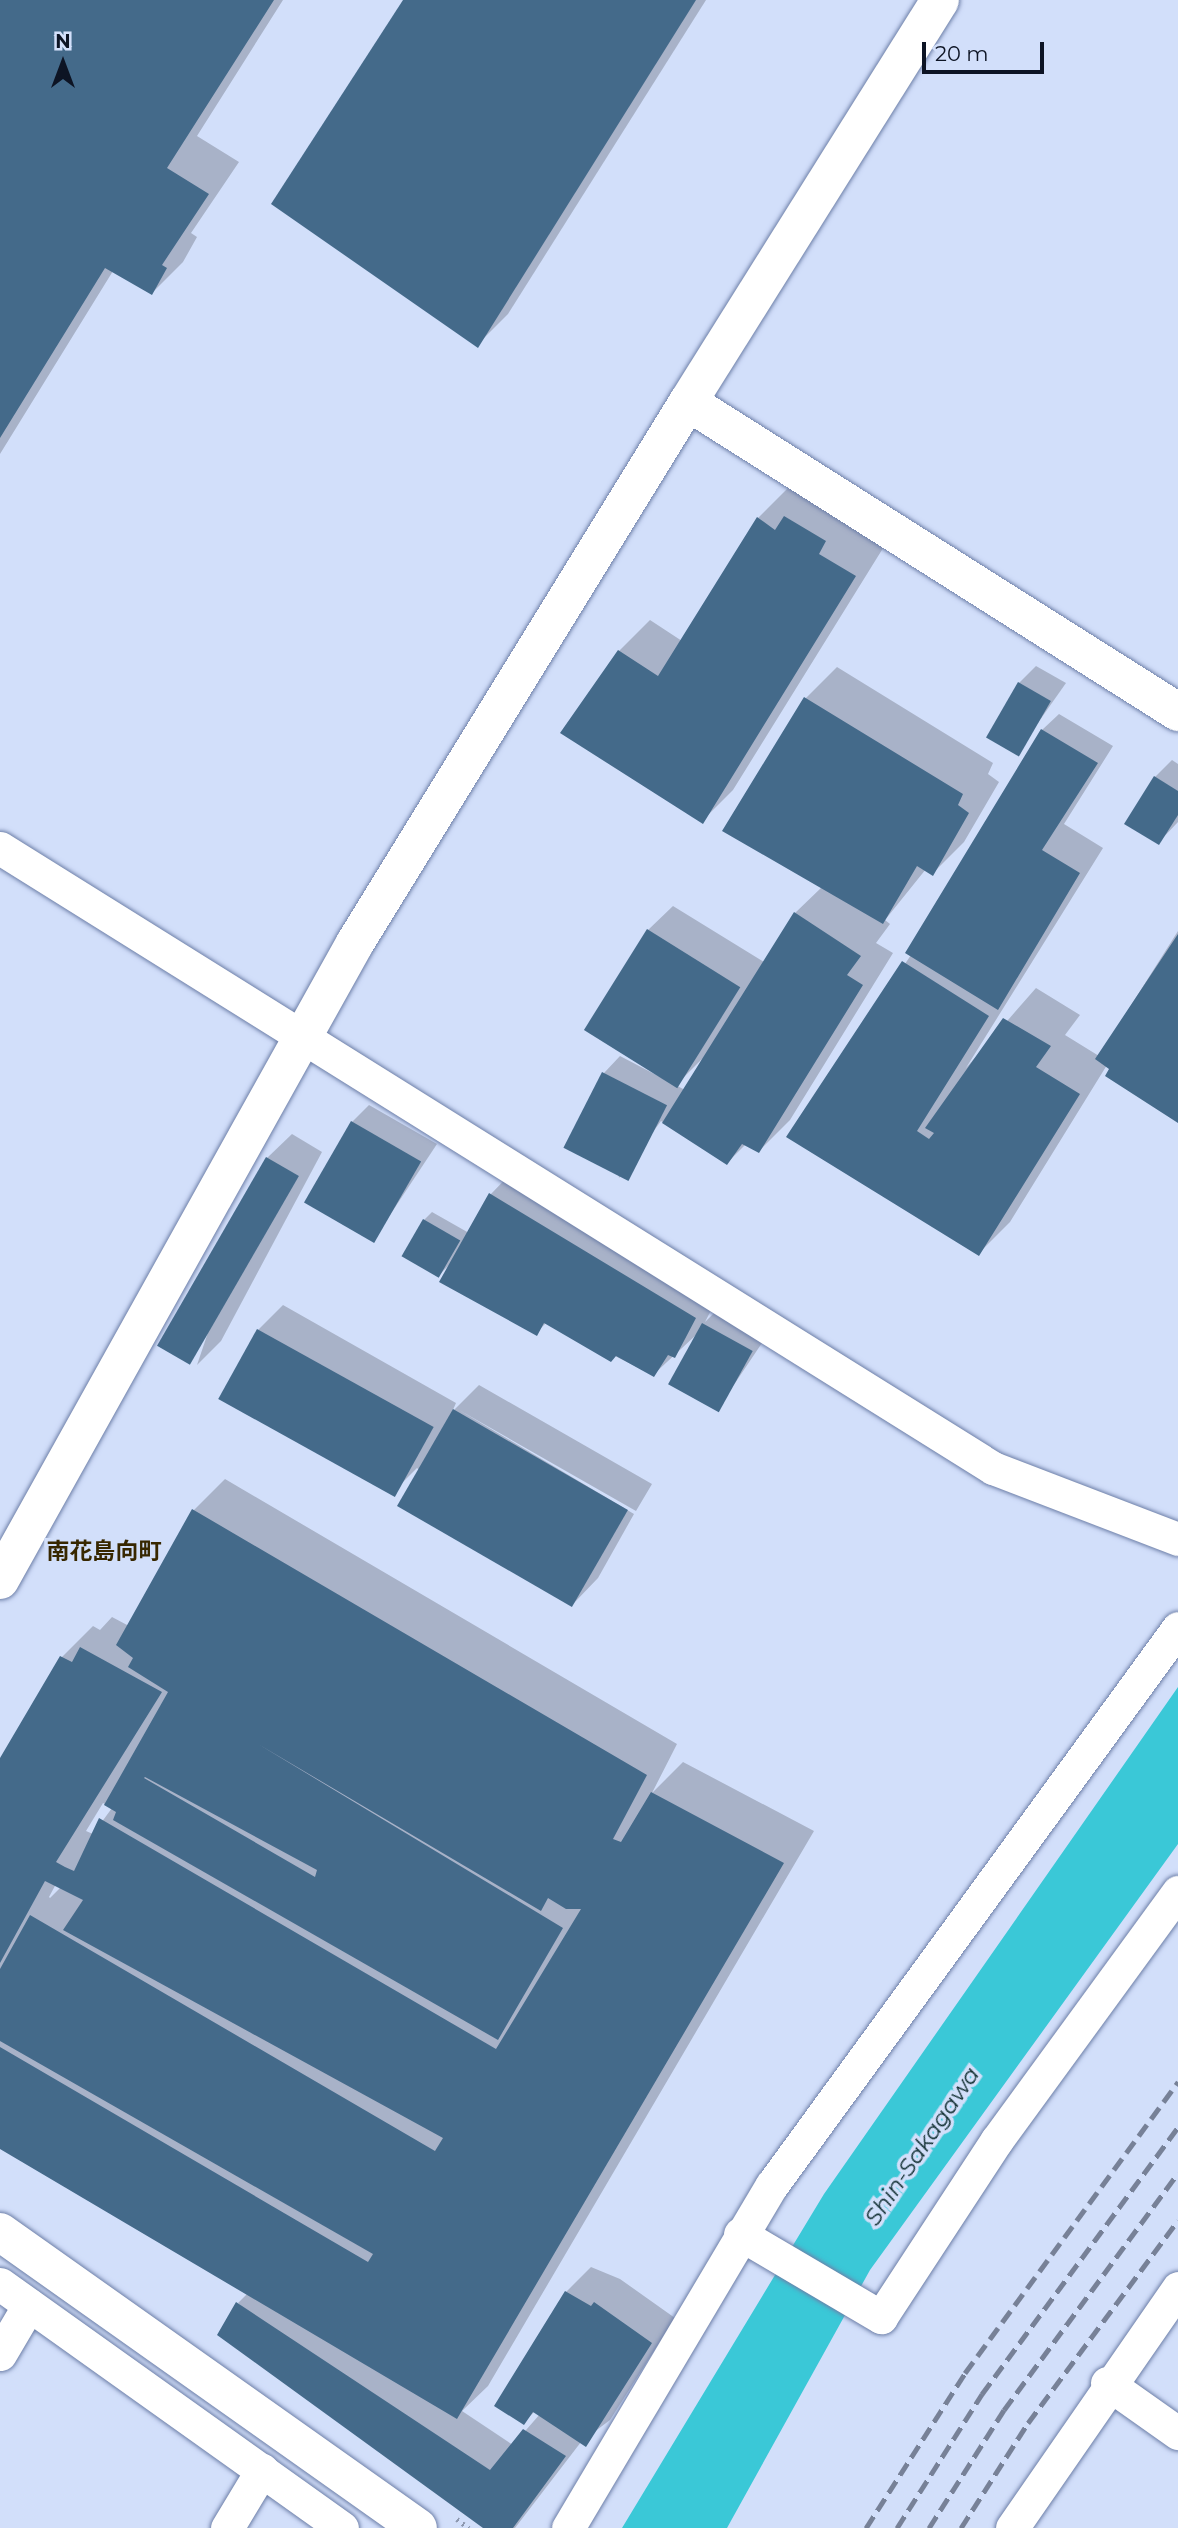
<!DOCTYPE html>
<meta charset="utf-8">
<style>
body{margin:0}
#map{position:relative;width:1178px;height:2528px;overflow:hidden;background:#d2dffa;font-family:Montserrat,"Noto Sans JP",sans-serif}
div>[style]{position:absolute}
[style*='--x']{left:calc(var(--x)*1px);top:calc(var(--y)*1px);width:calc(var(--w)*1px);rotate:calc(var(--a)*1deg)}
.water>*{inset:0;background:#3ac8d7}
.shadow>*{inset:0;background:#0003}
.building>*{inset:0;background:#446a8a;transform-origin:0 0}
.path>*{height:4.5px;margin-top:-2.25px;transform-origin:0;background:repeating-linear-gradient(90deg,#8d98af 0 2px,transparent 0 7px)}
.roads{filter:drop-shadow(0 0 2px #6d7fa8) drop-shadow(0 0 2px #6d7fa8)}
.street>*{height:33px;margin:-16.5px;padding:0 16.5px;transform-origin:16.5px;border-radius:16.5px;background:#fff}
.secondary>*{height:38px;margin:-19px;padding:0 19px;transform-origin:19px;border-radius:19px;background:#fff}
.rail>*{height:5px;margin-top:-2.5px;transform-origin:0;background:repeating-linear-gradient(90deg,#778197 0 14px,transparent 0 21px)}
span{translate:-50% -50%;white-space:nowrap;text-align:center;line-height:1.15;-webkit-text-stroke:7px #d2dffa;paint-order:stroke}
.neighbourhood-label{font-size:23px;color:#372700;font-weight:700}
.water-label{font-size:23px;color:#112f32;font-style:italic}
.north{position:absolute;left:28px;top:28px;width:70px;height:70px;-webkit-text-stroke:5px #d2dffa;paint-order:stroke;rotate:0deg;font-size:19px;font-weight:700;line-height:28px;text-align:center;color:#0d1424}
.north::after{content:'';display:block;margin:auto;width:24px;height:32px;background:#0d1424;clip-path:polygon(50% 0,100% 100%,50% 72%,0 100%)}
.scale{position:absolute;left:922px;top:42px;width:122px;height:32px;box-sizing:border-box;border:4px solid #0d1424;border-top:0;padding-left:9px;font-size:21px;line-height:24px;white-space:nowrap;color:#0d1424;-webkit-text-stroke:5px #d2dffa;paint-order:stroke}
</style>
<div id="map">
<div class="water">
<div style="clip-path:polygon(1178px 1687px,1178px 1844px,870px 2270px,727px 2528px,622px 2528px,824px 2194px)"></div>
</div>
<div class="shadow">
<div style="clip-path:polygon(0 0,283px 0,197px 136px,239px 162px,191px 233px,197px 237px,183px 262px,152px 293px,113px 271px,0 454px)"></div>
<div style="clip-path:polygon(405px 0,706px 0,508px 314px,477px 345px)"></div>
<div style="clip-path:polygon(789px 487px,885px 545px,733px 790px,702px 821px,619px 651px,650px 620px,682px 641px,758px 518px)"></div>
<div style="clip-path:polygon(1036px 666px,1066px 683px,1016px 754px,1019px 683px)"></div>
<div style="clip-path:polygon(837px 667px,993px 763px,988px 774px,999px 782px,964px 842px,933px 873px,926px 869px,885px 920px,890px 924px,876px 943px,893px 953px,790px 1120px,759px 1151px,746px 1144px,727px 1163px,661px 1121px,619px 1178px,604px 1073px,620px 1056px,685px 1090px,702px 1059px,679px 1082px,648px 930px,673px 906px,764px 962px,795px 913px,822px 887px,806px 698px)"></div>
<div style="clip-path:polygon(1059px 714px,1113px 746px,1064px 824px,1103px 848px,966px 1068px,1036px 988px,1080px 1015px,1065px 1035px,1099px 1056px,1178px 931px,1178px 1121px,1107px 1065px,1010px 1222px,979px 1253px,789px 1136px,911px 955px,1042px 730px)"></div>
<div style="clip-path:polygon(1172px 760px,1178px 764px,1178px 822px,1158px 843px,1155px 777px)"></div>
<div style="clip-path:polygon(369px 1105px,437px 1144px,374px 1239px,352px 1122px)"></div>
<div style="clip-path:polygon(292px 1134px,322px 1152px,221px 1341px,197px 1365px,267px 1158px)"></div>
<div style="clip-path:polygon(515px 1169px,720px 1293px,705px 1322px,720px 1307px,768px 1334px,717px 1410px,696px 1335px,653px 1375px,547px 1322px,536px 1333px,449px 1265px,437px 1277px,424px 1220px,432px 1212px,469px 1233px,491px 1194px)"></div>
<div style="clip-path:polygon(283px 1305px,456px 1403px,452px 1412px,479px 1385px,652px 1484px,636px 1511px,459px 1410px,634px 1514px,598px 1578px,574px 1603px,417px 1468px,394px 1491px,258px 1330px)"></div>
<div style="clip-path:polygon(evenodd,225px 1479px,677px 1744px,652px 1793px,683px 1762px,814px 1831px,488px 2386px,462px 2411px,513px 2445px,540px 2414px,535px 2411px,523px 2423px,566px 2292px,591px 2267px,620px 2279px,675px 2318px,610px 2420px,581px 2442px,515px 2528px,486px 2528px,238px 2303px,247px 2294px,0 2148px,0 1762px,62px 1657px,93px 1626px,100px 1630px,112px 1617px,129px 1626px,194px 1510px,225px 1479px,103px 1803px,112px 1808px,93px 1834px,86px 1831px,103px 1803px,225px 1479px,56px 1884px,61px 1887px,50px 1898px,49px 1897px,56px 1884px)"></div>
</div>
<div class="building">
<div style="clip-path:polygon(0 0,274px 0,167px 168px,209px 194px,162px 265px,167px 268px,152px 295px,105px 268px,0 438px)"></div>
<div style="clip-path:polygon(403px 0,696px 0,478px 348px,271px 204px)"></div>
<div style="clip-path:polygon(784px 516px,826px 541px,819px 554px,856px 576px,703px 824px,560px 733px,618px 650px,658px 676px,757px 517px,775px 530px)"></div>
<div style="left:1018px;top:682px;width:38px;height:64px;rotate:30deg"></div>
<div style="clip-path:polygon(804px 697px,963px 794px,958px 805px,969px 813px,933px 876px,917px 866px,883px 924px,722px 831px)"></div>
<div style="clip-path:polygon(1041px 729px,1098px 763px,1042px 850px,1080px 873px,998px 1010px,905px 953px)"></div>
<div style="clip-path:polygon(1154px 776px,1178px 791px,1178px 815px,1159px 845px,1124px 824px)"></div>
<div style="clip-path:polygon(794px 912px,861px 956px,847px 975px,863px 985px,759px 1153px,742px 1144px,727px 1165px,662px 1123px)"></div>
<div style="left:647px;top:929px;width:110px;height:119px;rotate:32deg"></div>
<div style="clip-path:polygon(1178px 934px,1178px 1123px,1105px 1076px,1109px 1069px,1095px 1059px)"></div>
<div style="clip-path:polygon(902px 961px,989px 1016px,917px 1131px,929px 1139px,934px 1133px,925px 1128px,1003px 1018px,1051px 1046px,1036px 1067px,1080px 1094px,979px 1256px,786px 1137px)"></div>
<div style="left:602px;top:1072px;width:73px;height:85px;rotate:27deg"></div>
<div style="left:351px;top:1121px;width:81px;height:94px;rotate:30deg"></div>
<div style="left:266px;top:1157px;width:38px;height:218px;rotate:30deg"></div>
<div style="clip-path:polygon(489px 1193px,696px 1318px,675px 1358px,668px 1355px,654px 1377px,616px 1356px,611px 1362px,544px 1323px,537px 1336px,439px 1282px)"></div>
<div style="left:423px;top:1219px;width:43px;height:43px;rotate:30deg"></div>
<div style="left:702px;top:1323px;width:58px;height:70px;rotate:29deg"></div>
<div style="left:257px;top:1329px;width:202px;height:80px;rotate:29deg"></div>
<div style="left:453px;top:1409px;width:202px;height:112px;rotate:30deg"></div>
<div style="clip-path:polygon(evenodd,192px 1509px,647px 1775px,613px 1839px,621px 1842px,651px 1792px,784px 1863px,457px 2419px,0 2149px,0 2047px,368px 2262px,373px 2254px,0 2041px,0 1969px,30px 1915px,435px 2151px,443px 2138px,63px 1930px,83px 1900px,45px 1881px,0 1963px,0 1758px,60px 1656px,72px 1662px,80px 1647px,162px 1692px,56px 1862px,65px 1867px,74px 1871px,99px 1818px,496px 2049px,581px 1909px,566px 1909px,548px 1898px,541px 1911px,258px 1744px,563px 1928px,498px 2040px,113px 1820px,116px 1812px,104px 1805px,168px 1692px,128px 1667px,133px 1658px,116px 1645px,192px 1509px,145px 1777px,317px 1870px,315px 1877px,144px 1778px,145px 1777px)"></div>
<div style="clip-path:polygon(565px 2291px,591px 2306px,594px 2302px,652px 2343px,586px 2447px,533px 2412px,524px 2425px,494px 2406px)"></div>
<div style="clip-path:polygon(236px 2302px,490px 2470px,523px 2429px,566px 2456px,513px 2528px,483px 2528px,217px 2335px)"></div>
</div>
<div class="path">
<div style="--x:457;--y:2519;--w:15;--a:37"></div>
</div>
<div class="roads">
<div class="street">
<div style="--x:0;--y:848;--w:1171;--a:31.98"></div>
<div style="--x:993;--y:1468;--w:198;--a:21"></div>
<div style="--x:740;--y:2234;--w:164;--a:30.5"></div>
<div style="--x:881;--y:2317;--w:212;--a:-56.8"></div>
<div style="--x:997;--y:2140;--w:307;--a:-53.9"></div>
<div style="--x:0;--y:2284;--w:420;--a:35.5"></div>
<div style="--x:0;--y:2354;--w:57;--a:-59.4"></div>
<div style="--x:1107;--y:2383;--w:87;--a:35.2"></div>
<div style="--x:227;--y:2528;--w:68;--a:-58.9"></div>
<div style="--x:568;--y:2528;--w:399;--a:-59.3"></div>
<div style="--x:772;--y:2185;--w:689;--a:-53.91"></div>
<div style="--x:1012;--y:2528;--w:292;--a:-55.3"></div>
</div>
<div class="secondary">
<div style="--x:688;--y:402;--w:474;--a:-57.9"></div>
<div style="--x:0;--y:1580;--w:729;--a:-60.87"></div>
<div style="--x:355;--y:943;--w:635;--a:-58.39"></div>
<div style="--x:688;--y:402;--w:580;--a:32.32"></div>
<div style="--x:0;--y:2232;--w:512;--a:35.3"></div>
</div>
</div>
<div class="rail">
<div style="--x:866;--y:2528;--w:184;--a:-57.4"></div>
<div style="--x:965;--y:2373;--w:361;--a:-53.8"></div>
<div style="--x:897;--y:2528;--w:159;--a:-57.6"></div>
<div style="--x:982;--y:2394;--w:331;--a:-53.7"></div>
<div style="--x:929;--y:2528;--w:140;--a:-57.6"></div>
<div style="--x:1004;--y:2410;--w:294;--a:-53.7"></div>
<div style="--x:961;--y:2528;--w:125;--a:-57.5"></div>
<div style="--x:1028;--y:2423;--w:252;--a:-53.5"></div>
</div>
<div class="neighbourhood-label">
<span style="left:104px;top:1551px">南花島向町</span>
</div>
<div class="water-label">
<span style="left:922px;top:2146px;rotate:-56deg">Shin-Sakagawa</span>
</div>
<div class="north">N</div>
<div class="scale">20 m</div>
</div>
